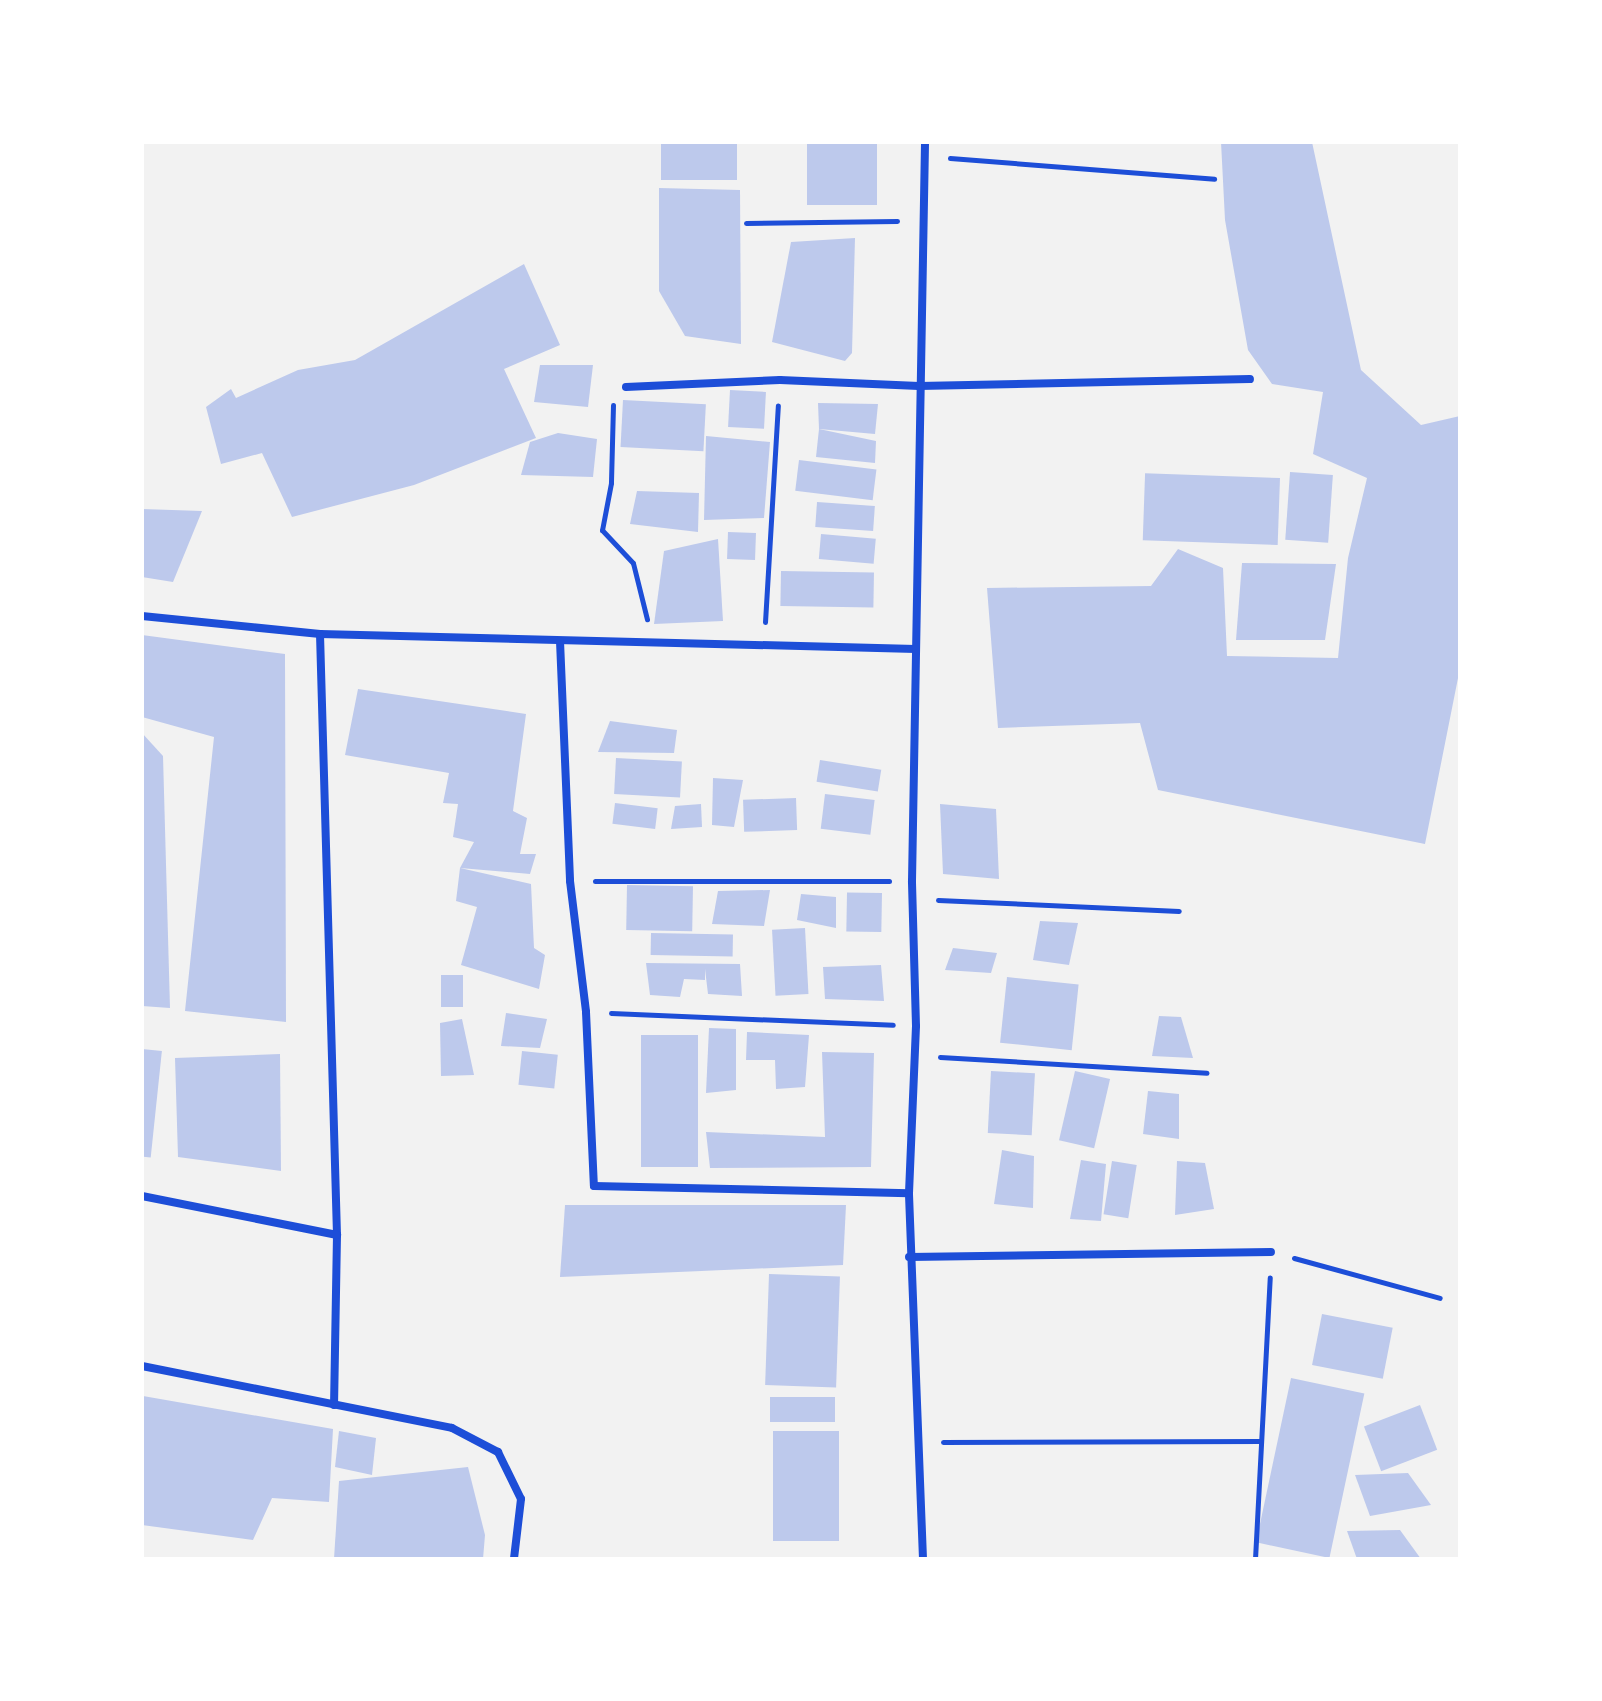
<!DOCTYPE html>
<style>
body{margin:0}
#map{position:relative;width:1602px;height:1701px;overflow:hidden;background:#f2f2f2;font-family:Roboto,sans-serif}
div>[style]{position:absolute}
[style*='--x']{left:calc(var(--x)*1px);top:calc(var(--y)*1px);width:calc(var(--w)*1px);rotate:calc(var(--a)*1deg)}
.building>*{inset:0;background:#bdc9ec;transform-origin:0 0}
.path>*{height:5px;margin:-2.5px;padding:0 2.5px;transform-origin:2.5px;border-radius:2.5px;background:#1d4ed8}
.minor>*{height:8px;margin:-4px;padding:0 4px;transform-origin:4px;border-radius:4px;background:#1d4ed8}
span{translate:-50% -50%;white-space:nowrap;text-align:center;line-height:1.15;-webkit-text-stroke:6px #fff;paint-order:stroke}
.frame{position:absolute;inset:0;border:144px solid #fff;pointer-events:none}
</style>
<div id="map">
<div class="building">
<div style="left:661px;top:142px;width:76px;height:38px"></div>
<div style="left:807px;top:142px;width:70px;height:63px"></div>
<div style="clip-path:polygon(1221px 142px,1312px 142px,1361px 370px,1421px 425px,1460px 416px,1460px 668px,1425px 844px,1158px 790px,1140px 723px,998px 728px,987px 588px,1151px 586px,1178px 549px,1223px 568px,1227px 656px,1338px 658px,1348px 558px,1367px 478px,1313px 454px,1323px 392px,1272px 384px,1248px 350px,1225px 220px)"></div>
<div style="clip-path:polygon(659px 188px,740px 190px,741px 344px,685px 336px,659px 291px)"></div>
<div style="clip-path:polygon(855px 238px,852px 353px,845px 361px,772px 342px,791px 242px)"></div>
<div style="clip-path:polygon(524px 264px,560px 345px,504px 369px,536px 438px,414px 485px,292px 517px,262px 453px,221px 464px,206px 407px,231px 389px,236px 398px,298px 370px,355px 360px)"></div>
<div style="clip-path:polygon(540px 365px,593px 365px,588px 407px,534px 402px)"></div>
<div style="left:730px;top:390px;width:36px;height:37px;rotate:3deg"></div>
<div style="left:623px;top:400px;width:83px;height:47px;rotate:3deg"></div>
<div style="clip-path:polygon(818px 403px,878px 404px,875px 434px,819px 429px)"></div>
<div style="clip-path:polygon(819px 429px,876px 441px,875px 463px,816px 457px)"></div>
<div style="clip-path:polygon(558px 433px,597px 439px,593px 477px,521px 475px,530px 442px)"></div>
<div style="clip-path:polygon(706px 436px,770px 442px,764px 518px,704px 520px)"></div>
<div style="left:799px;top:460px;width:78px;height:31px;rotate:7deg"></div>
<div style="left:1290px;top:472px;width:43px;height:68px;rotate:4deg"></div>
<div style="left:1280px;top:478px;width:67px;height:135px;rotate:92deg"></div>
<div style="clip-path:polygon(637px 491px,699px 493px,698px 532px,630px 524px)"></div>
<div style="left:817px;top:502px;width:58px;height:25px;rotate:4deg"></div>
<div style="clip-path:polygon(142px 509px,202px 511px,173px 582px,142px 577px)"></div>
<div style="left:728px;top:532px;width:28px;height:27px;rotate:2deg"></div>
<div style="left:821px;top:534px;width:55px;height:25px;rotate:5deg"></div>
<div style="clip-path:polygon(718px 539px,723px 621px,654px 624px,664px 551px)"></div>
<div style="clip-path:polygon(1242px 563px,1336px 564px,1325px 640px,1236px 640px)"></div>
<div style="left:781px;top:571px;width:93px;height:35px;rotate:1deg"></div>
<div style="clip-path:polygon(142px 635px,285px 654px,286px 1022px,185px 1011px,214px 737px,142px 717px)"></div>
<div style="clip-path:polygon(358px 689px,526px 714px,513px 811px,527px 818px,520px 854px,536px 854px,530px 874px,460px 868px,531px 884px,534px 948px,545px 955px,539px 989px,461px 965px,477px 907px,456px 901px,460px 868px,474px 842px,453px 837px,458px 804px,443px 803px,449px 773px,345px 755px)"></div>
<div style="clip-path:polygon(610px 721px,677px 730px,674px 753px,598px 752px)"></div>
<div style="clip-path:polygon(142px 733px,163px 756px,170px 1008px,142px 1006px)"></div>
<div style="left:616px;top:758px;width:66px;height:36px;rotate:3deg"></div>
<div style="left:820px;top:760px;width:62px;height:22px;rotate:9deg"></div>
<div style="clip-path:polygon(713px 778px,743px 780px,734px 827px,712px 825px)"></div>
<div style="left:825px;top:794px;width:50px;height:35px;rotate:7deg"></div>
<div style="left:796px;top:798px;width:32px;height:53px;rotate:88deg"></div>
<div style="left:615px;top:803px;width:43px;height:21px;rotate:7deg"></div>
<div style="clip-path:polygon(701px 804px,702px 827px,671px 829px,675px 806px)"></div>
<div style="clip-path:polygon(940px 804px,996px 809px,999px 879px,943px 874px)"></div>
<div style="left:627px;top:885px;width:66px;height:45px;rotate:1deg"></div>
<div style="clip-path:polygon(770px 890px,764px 926px,712px 924px,718px 891px)"></div>
<div style="left:882px;top:893px;width:39px;height:35px;rotate:91deg"></div>
<div style="clip-path:polygon(801px 894px,836px 897px,836px 928px,797px 920px)"></div>
<div style="clip-path:polygon(1040px 921px,1078px 923px,1069px 965px,1033px 960px)"></div>
<div style="left:805px;top:928px;width:66px;height:33px;rotate:87deg"></div>
<div style="left:651px;top:933px;width:82px;height:22px;rotate:1deg"></div>
<div style="clip-path:polygon(953px 948px,997px 953px,991px 973px,945px 970px)"></div>
<div style="clip-path:polygon(646px 963px,740px 964px,742px 996px,708px 994px,705px 969px,705px 980px,684px 979px,680px 997px,650px 995px)"></div>
<div style="clip-path:polygon(881px 965px,884px 1001px,825px 999px,823px 967px)"></div>
<div style="left:441px;top:975px;width:22px;height:32px"></div>
<div style="left:1007px;top:977px;width:72px;height:66px;rotate:6deg"></div>
<div style="clip-path:polygon(506px 1013px,547px 1019px,540px 1048px,501px 1046px)"></div>
<div style="clip-path:polygon(1159px 1016px,1181px 1017px,1193px 1058px,1152px 1056px)"></div>
<div style="clip-path:polygon(462px 1019px,474px 1075px,441px 1076px,440px 1023px)"></div>
<div style="clip-path:polygon(709px 1028px,736px 1029px,736px 1090px,706px 1093px)"></div>
<div style="clip-path:polygon(747px 1032px,809px 1035px,805px 1087px,776px 1089px,775px 1060px,746px 1060px)"></div>
<div style="left:641px;top:1035px;width:57px;height:132px"></div>
<div style="left:142px;top:1049px;width:20px;height:107px;rotate:6deg"></div>
<div style="left:522px;top:1051px;width:36px;height:34px;rotate:6deg"></div>
<div style="clip-path:polygon(822px 1052px,874px 1053px,871px 1167px,710px 1168px,706px 1132px,825px 1137px)"></div>
<div style="clip-path:polygon(280px 1054px,281px 1171px,178px 1157px,175px 1058px)"></div>
<div style="left:991px;top:1071px;width:44px;height:62px;rotate:3deg"></div>
<div style="left:1075px;top:1071px;width:36px;height:71px;rotate:13deg"></div>
<div style="clip-path:polygon(1148px 1091px,1179px 1094px,1179px 1139px,1143px 1134px)"></div>
<div style="clip-path:polygon(1002px 1150px,1034px 1156px,1033px 1208px,994px 1204px)"></div>
<div style="clip-path:polygon(1081px 1160px,1106px 1164px,1101px 1221px,1070px 1219px)"></div>
<div style="left:1112px;top:1161px;width:25px;height:54px;rotate:9deg"></div>
<div style="clip-path:polygon(1177px 1161px,1205px 1163px,1214px 1209px,1175px 1215px)"></div>
<div style="clip-path:polygon(565px 1205px,846px 1205px,843px 1265px,560px 1277px)"></div>
<div style="left:769px;top:1274px;width:71px;height:111px;rotate:2deg"></div>
<div style="left:1322px;top:1314px;width:72px;height:52px;rotate:11deg"></div>
<div style="left:1291px;top:1378px;width:75px;height:168px;rotate:12deg"></div>
<div style="clip-path:polygon(143px 1396px,333px 1429px,329px 1502px,272px 1498px,253px 1540px,142px 1525px)"></div>
<div style="left:770px;top:1397px;width:65px;height:25px"></div>
<div style="left:1420px;top:1405px;width:48px;height:60px;rotate:69deg"></div>
<div style="clip-path:polygon(339px 1431px,376px 1438px,372px 1475px,335px 1467px)"></div>
<div style="left:773px;top:1431px;width:66px;height:110px"></div>
<div style="clip-path:polygon(468px 1467px,485px 1535px,483px 1559px,334px 1559px,339px 1481px)"></div>
<div style="clip-path:polygon(1408px 1473px,1431px 1505px,1370px 1516px,1355px 1475px)"></div>
<div style="clip-path:polygon(1400px 1530px,1421px 1559px,1357px 1559px,1347px 1531px)"></div>
</div>
<div class="path">
<div style="--x:950;--y:158;--w:265;--a:4.5"></div>
<div style="--x:746;--y:223;--w:151;--a:-0.8"></div>
<div style="--x:613;--y:405;--w:78;--a:91.5"></div>
<div style="--x:611;--y:483;--w:48;--a:100.8"></div>
<div style="--x:602;--y:530;--w:45;--a:46.8"></div>
<div style="--x:633;--y:563;--w:58;--a:76"></div>
<div style="--x:765;--y:622;--w:217;--a:-86.6"></div>
<div style="--x:595;--y:881;--w:294;--a:0"></div>
<div style="--x:938;--y:900;--w:241;--a:2.6"></div>
<div style="--x:611;--y:1013;--w:282;--a:2.4"></div>
<div style="--x:940;--y:1057;--w:267;--a:3.4"></div>
<div style="--x:1294;--y:1258;--w:151;--a:15.3"></div>
<div style="--x:943;--y:1442;--w:318;--a:-0.2"></div>
<div style="--x:1255;--y:1559;--w:282;--a:-87"></div>
</div>
<div class="minor">
<div style="--x:626;--y:387;--w:154;--a:-2.6"></div>
<div style="--x:780;--y:380;--w:139;--a:2.5"></div>
<div style="--x:919;--y:386;--w:331;--a:-1.2"></div>
<div style="--x:142;--y:616;--w:179;--a:5.8"></div>
<div style="--x:320;--y:634;--w:596;--a:1.44"></div>
<div style="--x:320;--y:634;--w:601;--a:88.38"></div>
<div style="--x:337;--y:1235;--w:170;--a:91"></div>
<div style="--x:560;--y:641;--w:240;--a:87.6"></div>
<div style="--x:570;--y:881;--w:132;--a:83"></div>
<div style="--x:586;--y:1012;--w:174;--a:87.4"></div>
<div style="--x:594;--y:1186;--w:315;--a:1.3"></div>
<div style="--x:142;--y:1196;--w:199;--a:11.3"></div>
<div style="--x:909;--y:1257;--w:362;--a:-0.8"></div>
<div style="--x:142;--y:1366;--w:316;--a:11.3"></div>
<div style="--x:452;--y:1428;--w:52;--a:27.6"></div>
<div style="--x:498;--y:1452;--w:52;--a:63.9"></div>
<div style="--x:521;--y:1499;--w:60;--a:96.7"></div>
<div style="--x:923;--y:1559;--w:366;--a:-92.2"></div>
<div style="--x:909;--y:1193;--w:167;--a:-87.6"></div>
<div style="--x:916;--y:1026;--w:145;--a:-91.6"></div>
<div style="--x:912;--y:881;--w:739;--a:-88.99"></div>
</div>
<div class="frame"></div>
</div>
